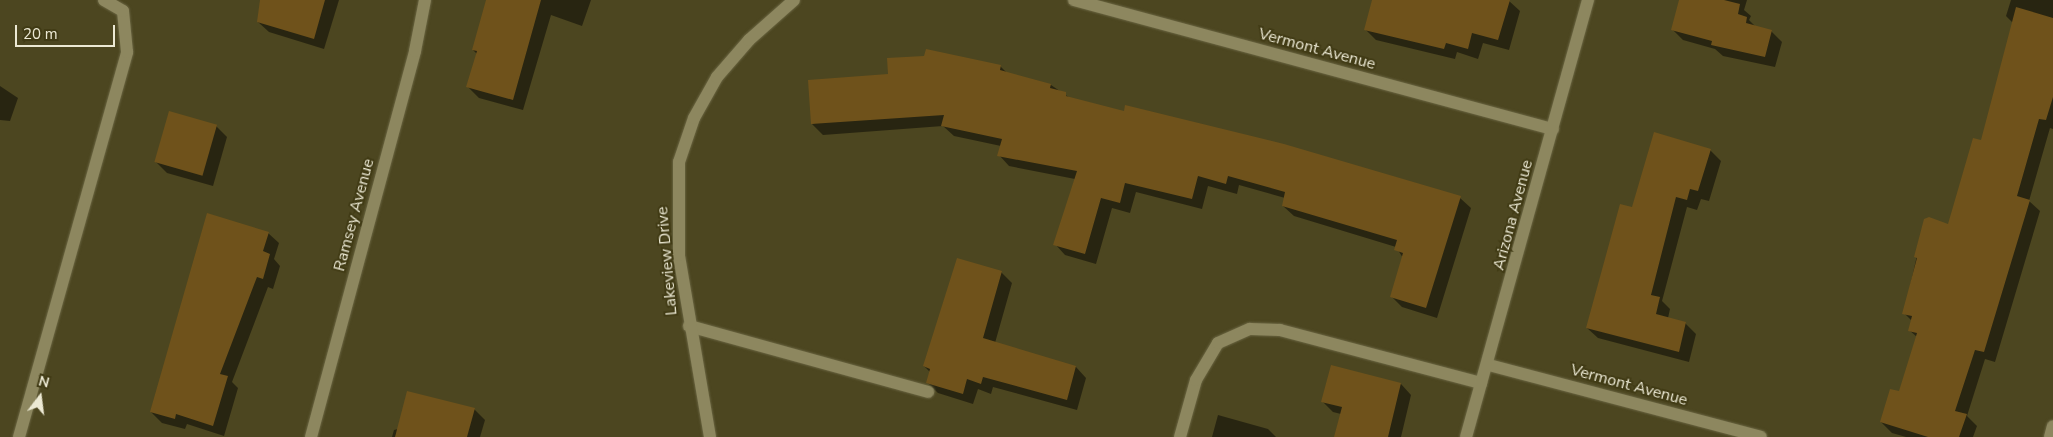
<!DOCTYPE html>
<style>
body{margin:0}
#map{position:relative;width:2053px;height:437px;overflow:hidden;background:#4c4620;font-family:"Nunito Sans",sans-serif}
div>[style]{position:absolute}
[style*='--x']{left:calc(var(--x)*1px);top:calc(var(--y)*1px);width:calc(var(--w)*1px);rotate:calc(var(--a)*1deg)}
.shadow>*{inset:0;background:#0007}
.building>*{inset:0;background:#6f521b;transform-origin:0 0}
.roads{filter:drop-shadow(0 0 1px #6a6542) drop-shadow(0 0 1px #6a6542)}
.minor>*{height:12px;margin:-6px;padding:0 6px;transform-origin:6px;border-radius:6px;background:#8d875f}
span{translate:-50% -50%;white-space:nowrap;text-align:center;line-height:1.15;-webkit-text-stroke:4px #413b15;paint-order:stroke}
.street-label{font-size:16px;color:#ece9d4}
.north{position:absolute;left:15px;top:372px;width:50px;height:50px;-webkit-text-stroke:4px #413b15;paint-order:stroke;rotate:15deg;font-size:14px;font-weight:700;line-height:20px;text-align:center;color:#ece9d4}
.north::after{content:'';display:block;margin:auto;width:18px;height:22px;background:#ece9d4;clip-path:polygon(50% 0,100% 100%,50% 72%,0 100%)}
.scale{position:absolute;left:15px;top:25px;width:100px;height:22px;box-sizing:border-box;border:2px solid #ece9d4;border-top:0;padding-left:6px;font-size:15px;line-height:18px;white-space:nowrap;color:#ece9d4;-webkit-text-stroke:4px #413b15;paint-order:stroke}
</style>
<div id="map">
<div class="shadow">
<div style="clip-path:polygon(262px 0,339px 0,324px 49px,269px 32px,258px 22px)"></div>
<div style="clip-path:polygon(500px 0,591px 0,582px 26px,551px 15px,523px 110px,479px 98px,468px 87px,477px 54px,473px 50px)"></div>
<div style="clip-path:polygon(1374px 0,1508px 0,1520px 11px,1509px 50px,1483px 43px,1478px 59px,1457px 52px,1455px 59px,1376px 40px,1365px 29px)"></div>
<div style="clip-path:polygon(1680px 0,1747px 0,1744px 10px,1751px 16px,1749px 20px,1756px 27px,1771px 31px,1782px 42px,1775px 67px,1723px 56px,1715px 49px,1683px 40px,1672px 29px)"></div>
<div style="clip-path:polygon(2011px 0,2053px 0,2053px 129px,2050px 128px,2029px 201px,2040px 211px,1995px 362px,1985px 359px,1967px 416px,1977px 426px,1973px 437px,1906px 437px,1892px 433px,1881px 422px,1900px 393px,1917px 337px,1909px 330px,1912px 321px,1904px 313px,1925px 220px,1949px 226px,1982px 141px,2013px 23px,2006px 16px)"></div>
<div style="clip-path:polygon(1000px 66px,1008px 74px,1051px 85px,1070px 98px,1460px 198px,1471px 208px,1437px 318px,1402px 307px,1391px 296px,1403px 258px,1396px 247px,1294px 216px,1283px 206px,1285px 198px,1239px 185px,1237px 194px,1208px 186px,1202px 209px,1136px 192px,1130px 213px,1112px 208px,1096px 264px,1065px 255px,1055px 244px,1075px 179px,1009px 166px,999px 155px,1001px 146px,954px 136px,943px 126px,823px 135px,812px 124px)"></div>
<div style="clip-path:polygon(0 86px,18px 98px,10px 121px,0 120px)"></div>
<div style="clip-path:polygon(216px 126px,227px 137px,213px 186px,167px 173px,156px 162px)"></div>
<div style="clip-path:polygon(1710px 150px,1721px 161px,1709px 201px,1701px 199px,1697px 210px,1687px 207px,1662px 301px,1670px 309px,1668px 318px,1685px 323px,1696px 334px,1689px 362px,1598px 338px,1587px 328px,1633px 209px)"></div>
<div style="clip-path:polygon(268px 233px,279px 243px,274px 259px,280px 266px,273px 289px,268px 287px,232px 382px,238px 388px,224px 436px,187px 424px,185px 429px,162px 423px,151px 412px)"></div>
<div style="clip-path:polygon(1001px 272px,1012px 283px,995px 343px,1076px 367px,1086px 378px,1077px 410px,993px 387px,991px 394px,978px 389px,973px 404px,938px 393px,927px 382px,930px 372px,924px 366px)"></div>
<div style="clip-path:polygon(1401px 384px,1411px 395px,1401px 437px,1338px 437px,1341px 414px,1333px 412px,1322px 401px)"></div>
<div style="clip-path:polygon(474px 409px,485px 420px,480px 437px,392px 437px,394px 430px)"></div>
<div style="clip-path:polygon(1218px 415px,1268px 429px,1276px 437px,1212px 437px)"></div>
</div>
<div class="building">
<div style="clip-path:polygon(260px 0,325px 0,314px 39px,257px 22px)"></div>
<div style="clip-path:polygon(486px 0,541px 0,513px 100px,466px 87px,477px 51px,472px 50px)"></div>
<div style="clip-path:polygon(1372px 0,1510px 0,1498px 40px,1472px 33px,1468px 49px,1446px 43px,1444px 49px,1364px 30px)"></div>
<div style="clip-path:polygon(1679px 0,1724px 0,1740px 4px,1738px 14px,1747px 17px,1746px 23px,1772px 30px,1765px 57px,1711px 45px,1712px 41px,1671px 30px)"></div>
<div style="clip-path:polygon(2016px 7px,2053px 18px,2053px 97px,2046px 120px,2039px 119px,2017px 196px,2030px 200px,1984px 352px,1975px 350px,1955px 411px,1967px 414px,1959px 437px,1928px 437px,1880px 422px,1890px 389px,1899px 391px,1917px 333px,1908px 331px,1912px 316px,1902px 314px,1917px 258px,1914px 257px,1924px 219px,1929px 217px,1948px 224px,1973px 138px,1981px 140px)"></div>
<div style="clip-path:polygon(926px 49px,1001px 65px,1000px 70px,1051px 84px,1050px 88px,1066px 92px,1066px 96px,1124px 111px,1125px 105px,1284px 144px,1461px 196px,1426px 308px,1390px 297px,1403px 253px,1394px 250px,1397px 240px,1282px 206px,1285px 192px,1228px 176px,1226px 184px,1198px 176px,1192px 199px,1125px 183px,1120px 203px,1101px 198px,1085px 254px,1053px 245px,1077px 171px,997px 156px,1002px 139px,941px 126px,944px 115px,811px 124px,808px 80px,888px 74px,887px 58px,924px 56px)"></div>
<div style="left:169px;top:111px;width:50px;height:53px;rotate:16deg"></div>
<div style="clip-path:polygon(1654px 132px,1711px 149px,1698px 191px,1690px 189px,1687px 200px,1676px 197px,1651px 295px,1660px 297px,1656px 314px,1686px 322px,1679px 352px,1586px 328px,1620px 204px,1632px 207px)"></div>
<div style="clip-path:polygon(207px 213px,269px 232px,263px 251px,270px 254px,263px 279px,257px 277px,220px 374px,228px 376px,213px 426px,176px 414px,175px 419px,150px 412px)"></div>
<div style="clip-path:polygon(957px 258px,1002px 271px,983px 338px,1076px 366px,1067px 400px,983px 377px,981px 384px,967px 379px,963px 394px,926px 383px,930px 369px,923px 366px)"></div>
<div style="clip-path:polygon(1331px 365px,1401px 383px,1388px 437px,1334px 437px,1342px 407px,1321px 402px)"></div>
<div style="clip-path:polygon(407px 391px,475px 408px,467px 437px,395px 437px)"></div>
</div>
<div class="roads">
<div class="minor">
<div style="--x:1074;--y:0;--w:496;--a:15.1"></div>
<div style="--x:689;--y:326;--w:248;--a:15.4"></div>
<div style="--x:1489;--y:365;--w:281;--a:14.8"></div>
<div style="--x:19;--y:437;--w:400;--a:-74.3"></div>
<div style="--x:127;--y:52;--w:41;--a:-95.6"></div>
<div style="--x:123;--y:11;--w:22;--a:-150"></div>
<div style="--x:311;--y:437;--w:400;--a:-74.9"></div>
<div style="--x:415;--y:51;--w:52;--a:-78.9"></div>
<div style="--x:710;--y:437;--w:185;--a:-99.7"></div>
<div style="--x:679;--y:255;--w:93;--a:-90"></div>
<div style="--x:679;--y:162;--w:46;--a:-71.2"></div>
<div style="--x:694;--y:118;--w:47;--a:-60.7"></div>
<div style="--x:717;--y:77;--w:49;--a:-49.1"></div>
<div style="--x:749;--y:40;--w:60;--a:-41.6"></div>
<div style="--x:1180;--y:437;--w:59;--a:-74.3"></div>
<div style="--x:1196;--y:380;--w:43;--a:-59.3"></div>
<div style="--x:1218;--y:343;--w:35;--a:-24"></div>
<div style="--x:1250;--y:329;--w:30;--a:2"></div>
<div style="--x:1280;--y:330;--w:208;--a:14.8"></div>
<div style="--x:1466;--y:437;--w:454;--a:-74.4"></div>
<div style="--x:2050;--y:437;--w:11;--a:-75"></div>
</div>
</div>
<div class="street-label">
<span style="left:1317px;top:49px;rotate:15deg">Vermont Avenue</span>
<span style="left:354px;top:215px;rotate:-75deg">Ramsey Avenue</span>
<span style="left:1513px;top:215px;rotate:-75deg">Arizona Avenue</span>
<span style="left:667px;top:261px;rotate:-95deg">Lakeview Drive</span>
<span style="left:1629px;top:385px;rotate:15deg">Vermont Avenue</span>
</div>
<div class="north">N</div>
<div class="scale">20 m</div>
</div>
